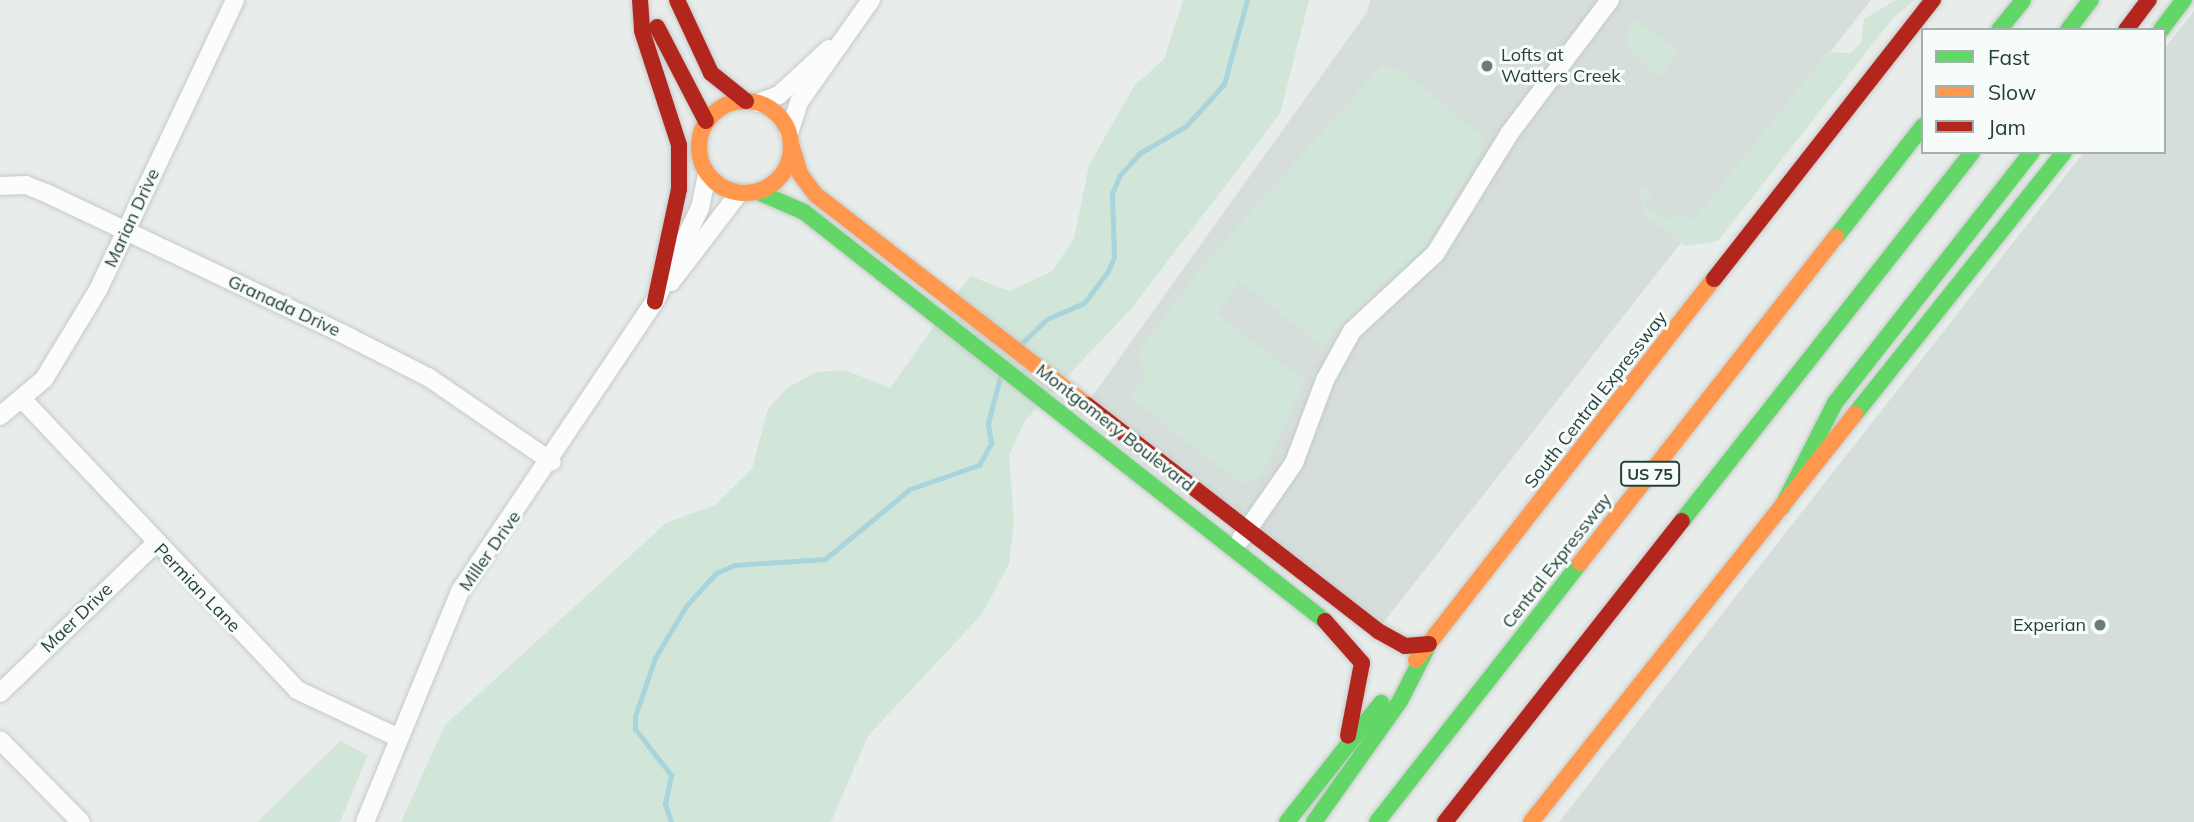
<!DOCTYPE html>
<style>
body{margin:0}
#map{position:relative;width:2194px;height:822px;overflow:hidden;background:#e8edeb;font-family:Mulish,sans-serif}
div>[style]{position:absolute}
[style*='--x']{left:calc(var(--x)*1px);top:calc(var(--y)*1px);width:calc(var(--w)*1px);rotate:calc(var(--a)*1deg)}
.built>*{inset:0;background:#d6dedb}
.green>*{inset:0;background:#d1e6d8}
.stream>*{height:5px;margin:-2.5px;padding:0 2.5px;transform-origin:2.5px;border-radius:2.5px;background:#a9d4db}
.roads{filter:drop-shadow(0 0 2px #c5cac8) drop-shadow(0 0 2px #c5cac8)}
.street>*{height:18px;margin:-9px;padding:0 9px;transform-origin:9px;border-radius:9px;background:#fcfcfc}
.fast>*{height:16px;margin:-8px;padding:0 8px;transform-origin:8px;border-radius:8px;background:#63d668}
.slow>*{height:16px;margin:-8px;padding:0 8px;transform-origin:8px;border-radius:8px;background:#ff974d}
.slow>.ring{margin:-8px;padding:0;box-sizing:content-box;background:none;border:16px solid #ff974d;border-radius:50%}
.jam>*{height:16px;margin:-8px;padding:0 8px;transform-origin:8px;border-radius:8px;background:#b3261e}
.dots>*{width:19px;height:19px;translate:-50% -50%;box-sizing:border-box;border:4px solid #f7fbf9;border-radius:50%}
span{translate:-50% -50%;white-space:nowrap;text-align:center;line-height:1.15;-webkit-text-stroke:6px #f7fbf9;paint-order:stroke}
.shield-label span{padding:2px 5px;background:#f7fbf9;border:2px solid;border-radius:5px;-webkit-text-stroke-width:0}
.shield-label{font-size:16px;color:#24423a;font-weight:700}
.poi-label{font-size:18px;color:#24423a}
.left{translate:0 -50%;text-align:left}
.right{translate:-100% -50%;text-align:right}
.street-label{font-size:18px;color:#24423a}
.legend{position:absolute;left:1921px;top:28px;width:245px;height:126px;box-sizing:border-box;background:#f7fbf9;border:2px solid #a3b1ad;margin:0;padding:9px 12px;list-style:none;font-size:21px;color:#24423a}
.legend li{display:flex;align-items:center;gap:14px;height:35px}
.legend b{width:35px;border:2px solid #a3b1ad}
</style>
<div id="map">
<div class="built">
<div style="clip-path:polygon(1370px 0,1871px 0,1380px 627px,1091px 398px,1367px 12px)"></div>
<div style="clip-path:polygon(2194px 11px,2194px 822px,1559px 822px,2084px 152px,2164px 152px,2164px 49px)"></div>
</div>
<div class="green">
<div style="clip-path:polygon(1183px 0,1309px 0,1280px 114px,1132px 308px,1025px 421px,1009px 455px,1014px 522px,1009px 564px,982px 614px,868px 736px,831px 822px,401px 822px,445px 725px,666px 523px,715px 505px,752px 469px,768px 409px,787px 388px,816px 372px,845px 370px,890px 388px,970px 276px,1009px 291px,1051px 272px,1074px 239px,1089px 165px,1134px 86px,1164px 59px)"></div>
<div style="clip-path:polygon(1896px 0,1915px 0,1893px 18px,1718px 241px,1685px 246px,1644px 214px,1639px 183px,1653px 193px,1644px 205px,1666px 222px,1679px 212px,1692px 222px,1828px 52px,1850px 53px,1861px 43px,1864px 19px)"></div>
<div style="clip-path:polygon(1635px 20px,1680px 51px,1660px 77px,1629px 51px,1625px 34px)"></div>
<div style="clip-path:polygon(1382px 65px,1403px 72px,1481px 135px,1484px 148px,1424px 248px,1322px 346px,1240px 281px,1217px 314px,1305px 380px,1260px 477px,1242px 484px,1129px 397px,1146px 377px,1138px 351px,1208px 260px)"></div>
<div style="clip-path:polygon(340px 741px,368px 755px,340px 822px,257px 822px)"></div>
</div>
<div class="stream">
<div style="--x:1020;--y:345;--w:37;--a:-44"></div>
<div style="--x:1047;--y:319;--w:40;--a:-23.4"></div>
<div style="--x:1084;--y:303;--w:38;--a:-53"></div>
<div style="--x:1107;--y:273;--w:17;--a:-66"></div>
<div style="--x:1114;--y:257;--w:64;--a:-91.8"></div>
<div style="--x:1112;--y:193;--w:20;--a:-66"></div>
<div style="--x:1120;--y:175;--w:30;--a:-48"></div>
<div style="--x:1140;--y:153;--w:53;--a:-30.4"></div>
<div style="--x:1186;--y:126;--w:57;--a:-47.9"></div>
<div style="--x:1224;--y:84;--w:87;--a:-74.7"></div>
<div style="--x:671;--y:822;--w:19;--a:-108"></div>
<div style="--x:665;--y:804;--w:30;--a:-78"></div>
<div style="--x:671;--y:775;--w:58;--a:-128"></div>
<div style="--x:635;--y:729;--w:13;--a:-90"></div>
<div style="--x:635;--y:716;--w:61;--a:-71"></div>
<div style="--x:655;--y:658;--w:61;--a:-59.2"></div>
<div style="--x:686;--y:606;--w:45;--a:-47.7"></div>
<div style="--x:716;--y:573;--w:21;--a:-23"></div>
<div style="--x:735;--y:565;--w:90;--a:-3.8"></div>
<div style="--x:825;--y:559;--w:110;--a:-39.5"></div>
<div style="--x:910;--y:489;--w:73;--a:-19.2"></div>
<div style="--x:979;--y:465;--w:25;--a:-61"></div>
<div style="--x:991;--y:443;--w:20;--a:-99"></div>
<div style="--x:988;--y:423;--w:48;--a:-75.4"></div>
</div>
<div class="roads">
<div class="street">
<div style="--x:758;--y:103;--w:22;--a:-21"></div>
<div style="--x:779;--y:95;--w:68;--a:-42.6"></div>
<div style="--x:789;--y:133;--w:33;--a:-72"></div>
<div style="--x:799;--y:102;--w:125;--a:-54.8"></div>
<div style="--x:0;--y:186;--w:26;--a:-2"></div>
<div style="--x:26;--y:185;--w:22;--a:22"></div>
<div style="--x:46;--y:193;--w:338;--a:25.4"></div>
<div style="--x:351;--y:338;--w:86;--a:26.9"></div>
<div style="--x:428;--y:377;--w:150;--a:34.4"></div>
<div style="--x:671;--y:282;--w:112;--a:-52.6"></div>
<div style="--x:24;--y:401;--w:398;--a:46.6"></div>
<div style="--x:297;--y:690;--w:113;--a:25.2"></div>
<div style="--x:0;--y:416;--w:57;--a:-40.1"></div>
<div style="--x:44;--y:379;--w:104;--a:-58.8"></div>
<div style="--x:98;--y:290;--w:321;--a:-64.7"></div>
<div style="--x:1241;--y:539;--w:93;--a:-55.1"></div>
<div style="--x:1294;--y:463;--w:89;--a:-69.5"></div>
<div style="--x:1325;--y:380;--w:56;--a:-61.1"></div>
<div style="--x:1352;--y:331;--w:113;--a:-42.9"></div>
<div style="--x:1435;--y:254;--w:141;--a:-58.3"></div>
<div style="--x:1509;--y:134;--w:168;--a:-53"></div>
<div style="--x:0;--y:693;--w:214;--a:-43.9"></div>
<div style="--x:0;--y:740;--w:115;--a:45.4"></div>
<div style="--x:365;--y:822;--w:250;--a:-67.6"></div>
<div style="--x:460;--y:591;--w:349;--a:-56.1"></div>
<div style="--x:655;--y:301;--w:103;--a:-64.2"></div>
<div style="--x:700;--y:208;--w:34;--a:-78"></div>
</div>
<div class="fast">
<div style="--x:1999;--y:30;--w:38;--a:-51"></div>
<div style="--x:2068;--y:30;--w:38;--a:-53"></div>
<div style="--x:2161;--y:30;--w:38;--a:-53"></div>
<div style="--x:758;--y:192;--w:50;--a:23.5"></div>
<div style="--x:804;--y:212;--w:662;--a:38.13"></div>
<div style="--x:1836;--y:237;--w:141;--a:-51.9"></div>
<div style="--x:1855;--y:414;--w:335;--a:-51.4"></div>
<div style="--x:1782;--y:507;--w:117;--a:-63"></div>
<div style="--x:1835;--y:403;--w:319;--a:-51.9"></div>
<div style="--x:1682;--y:521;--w:469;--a:-51.8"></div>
<div style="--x:1287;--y:822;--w:152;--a:-51.7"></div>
<div style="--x:1314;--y:822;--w:148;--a:-54.6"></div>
<div style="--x:1400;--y:701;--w:64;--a:-63"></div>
<div style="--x:1377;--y:822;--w:329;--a:-51.9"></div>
</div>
<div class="slow">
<div class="ring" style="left:699px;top:101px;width:76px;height:76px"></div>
<div style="--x:791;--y:144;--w:31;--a:73"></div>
<div style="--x:800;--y:174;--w:26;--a:53"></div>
<div style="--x:816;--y:195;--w:343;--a:37.8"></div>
<div style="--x:1580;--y:563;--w:415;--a:-51.9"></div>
<div style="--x:1416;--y:660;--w:484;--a:-52"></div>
<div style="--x:1531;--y:822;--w:521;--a:-51.55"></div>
</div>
<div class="jam">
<div style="--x:640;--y:0;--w:31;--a:86"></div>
<div style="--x:642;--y:31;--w:120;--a:72"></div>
<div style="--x:679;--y:145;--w:44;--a:90"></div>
<div style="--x:679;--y:189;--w:115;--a:102.1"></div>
<div style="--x:677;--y:0;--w:81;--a:65"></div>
<div style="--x:711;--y:73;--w:45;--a:38.7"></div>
<div style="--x:657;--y:27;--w:106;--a:62.5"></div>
<div style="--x:2126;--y:30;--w:38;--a:-53"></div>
<div style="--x:1714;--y:279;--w:355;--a:-51.9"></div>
<div style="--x:1087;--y:405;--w:368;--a:37.8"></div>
<div style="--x:1378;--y:631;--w:31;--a:29"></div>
<div style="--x:1405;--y:646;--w:24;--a:-5"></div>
<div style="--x:1325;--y:621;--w:56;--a:48.6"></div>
<div style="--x:1362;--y:663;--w:74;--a:100.9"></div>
<div style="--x:1445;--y:822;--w:383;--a:-51.8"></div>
</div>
</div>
<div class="dots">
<div style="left:1487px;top:66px;background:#697e78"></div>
<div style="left:2100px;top:625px;background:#697e78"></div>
</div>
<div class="shield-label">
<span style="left:1650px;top:474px">US 75</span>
</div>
<div class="poi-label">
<span class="left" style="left:1501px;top:66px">Lofts at<br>Watters Creek</span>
<span class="right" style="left:2086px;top:625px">Experian</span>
</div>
<div class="street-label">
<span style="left:132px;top:218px;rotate:-65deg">Marian Drive</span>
<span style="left:284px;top:306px;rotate:25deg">Granada Drive</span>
<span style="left:1596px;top:400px;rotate:-52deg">South Central Expressway</span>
<span style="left:1115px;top:428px;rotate:38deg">Montgomery Boulevard</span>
<span style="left:490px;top:551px;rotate:-55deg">Miller Drive</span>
<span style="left:1557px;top:561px;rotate:-52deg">Central Expressway</span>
<span style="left:197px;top:588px;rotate:46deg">Permian Lane</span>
<span style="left:77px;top:618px;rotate:-44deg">Maer Drive</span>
</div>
<ul class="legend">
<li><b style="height:9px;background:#63d668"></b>Fast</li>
<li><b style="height:9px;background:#ff974d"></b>Slow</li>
<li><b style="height:9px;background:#b3261e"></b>Jam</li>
</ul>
</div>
